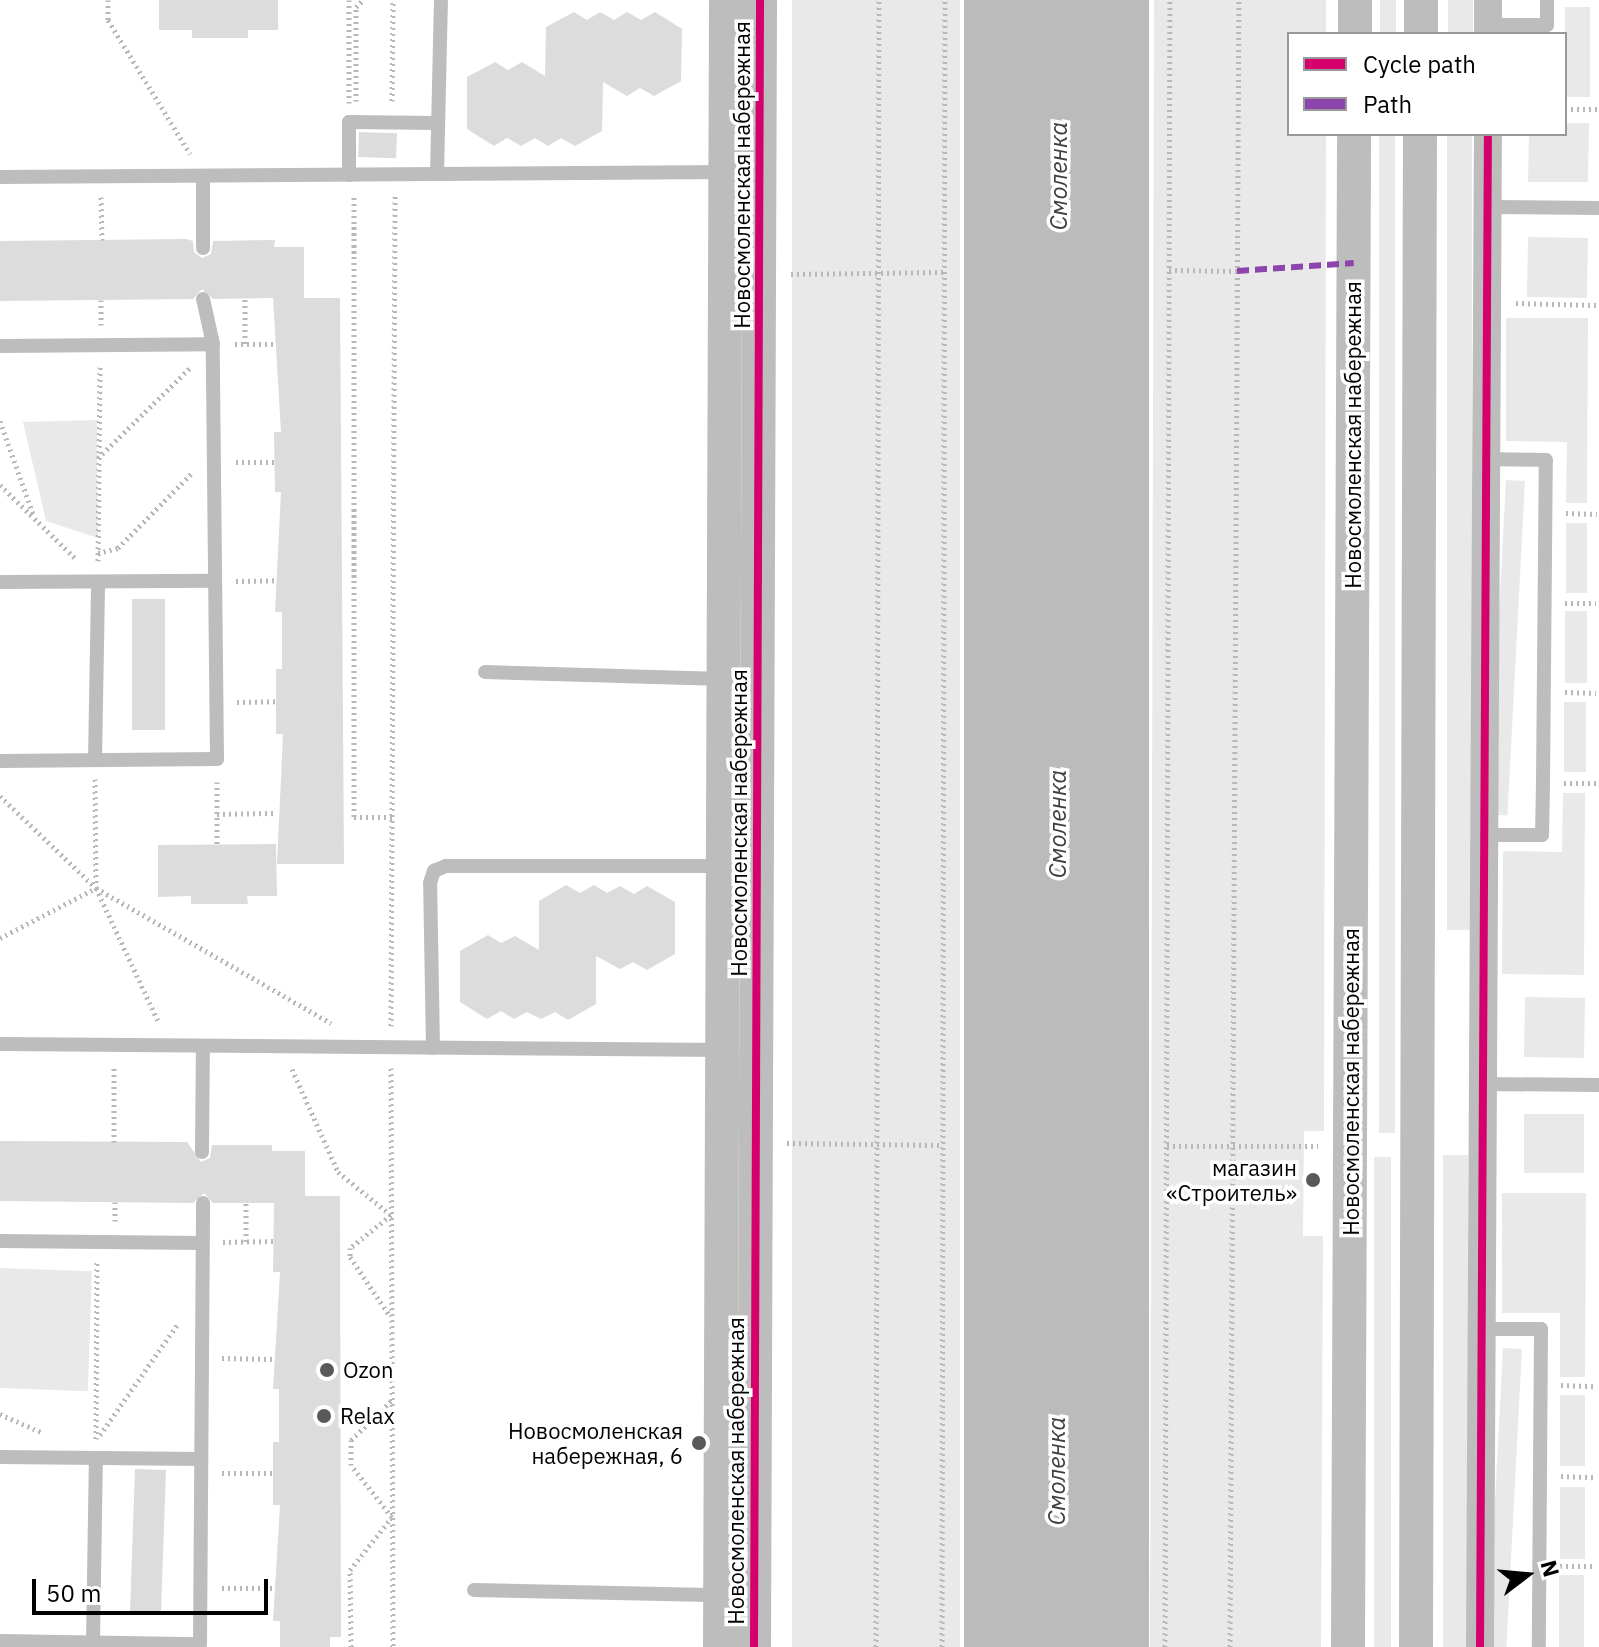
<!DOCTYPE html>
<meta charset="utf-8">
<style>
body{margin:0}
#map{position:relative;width:1599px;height:1647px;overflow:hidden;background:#fff;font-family:"IBM Plex Sans",sans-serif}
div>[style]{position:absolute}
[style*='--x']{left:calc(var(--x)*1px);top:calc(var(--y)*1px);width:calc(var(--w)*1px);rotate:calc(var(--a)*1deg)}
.green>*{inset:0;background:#e9e9e9;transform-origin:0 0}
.water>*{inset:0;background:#bbb;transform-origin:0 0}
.building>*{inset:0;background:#dcdcdc;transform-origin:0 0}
.path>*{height:5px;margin-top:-2.5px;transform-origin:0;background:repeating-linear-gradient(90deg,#b8b8b8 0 2px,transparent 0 6px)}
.service>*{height:14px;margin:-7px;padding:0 7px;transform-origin:7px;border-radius:7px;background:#bdbdbd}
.minor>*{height:28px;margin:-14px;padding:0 14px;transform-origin:14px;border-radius:14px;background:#bdbdbd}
.tertiary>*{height:34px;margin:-17px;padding:0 17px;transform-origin:17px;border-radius:17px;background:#bdbdbd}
.quiet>*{height:6px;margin-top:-3px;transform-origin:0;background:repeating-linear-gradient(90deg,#8e44ad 0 12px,transparent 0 18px)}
.cycleway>*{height:8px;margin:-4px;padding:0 4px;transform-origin:4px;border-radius:4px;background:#d6006c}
.dots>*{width:22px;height:22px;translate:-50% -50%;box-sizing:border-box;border:4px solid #fff;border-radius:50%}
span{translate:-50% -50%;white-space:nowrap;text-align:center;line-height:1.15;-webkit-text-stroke:7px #fff;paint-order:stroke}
.street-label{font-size:22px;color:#000}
.poi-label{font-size:22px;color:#000}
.right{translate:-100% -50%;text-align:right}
.left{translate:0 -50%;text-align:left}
.water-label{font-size:24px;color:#3f3f3f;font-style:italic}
.legend{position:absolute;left:1287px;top:32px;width:280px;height:104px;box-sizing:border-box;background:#fff;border:2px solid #999;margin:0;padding:10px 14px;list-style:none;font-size:24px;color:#000}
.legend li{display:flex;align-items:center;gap:16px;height:40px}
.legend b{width:40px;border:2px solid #999}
.north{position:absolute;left:1487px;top:1535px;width:80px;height:80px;-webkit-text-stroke:6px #fff;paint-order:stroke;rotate:74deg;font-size:22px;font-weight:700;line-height:32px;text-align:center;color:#000}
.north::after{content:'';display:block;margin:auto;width:28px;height:36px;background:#000;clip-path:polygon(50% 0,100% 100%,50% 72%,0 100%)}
.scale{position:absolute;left:32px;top:1579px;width:236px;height:36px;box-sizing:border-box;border:4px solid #000;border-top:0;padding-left:10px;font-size:24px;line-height:28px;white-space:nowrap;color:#000;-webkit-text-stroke:6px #fff;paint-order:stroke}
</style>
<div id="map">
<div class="green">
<div style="left:792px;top:0;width:168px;height:1647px"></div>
<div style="clip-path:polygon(1154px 0,1326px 0,1326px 34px,1289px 34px,1289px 134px,1326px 134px,1324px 1131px,1304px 1131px,1303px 1236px,1323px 1236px,1321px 1647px,1150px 1647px)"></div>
<div style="left:1380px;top:0;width:16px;height:34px"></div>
<div style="left:1448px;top:0;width:25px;height:34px"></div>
<div style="left:1565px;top:7px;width:25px;height:90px"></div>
<div style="clip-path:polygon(1565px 123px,1589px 123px,1588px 182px,1528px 182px,1529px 134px,1565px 134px)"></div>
<div style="left:1379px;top:134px;width:16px;height:999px"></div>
<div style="left:1447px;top:134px;width:25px;height:796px"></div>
<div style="left:1528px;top:237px;width:60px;height:60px;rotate:1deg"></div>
<div style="clip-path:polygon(1506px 318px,1588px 318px,1587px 503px,1566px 503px,1567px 442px,1506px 441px)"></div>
<div style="clip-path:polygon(97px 420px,97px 459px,98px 538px,46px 521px,23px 422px)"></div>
<div style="left:1506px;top:480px;width:19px;height:335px;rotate:3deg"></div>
<div style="left:1566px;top:523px;width:21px;height:70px"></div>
<div style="left:1565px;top:611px;width:22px;height:72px"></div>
<div style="left:1564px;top:702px;width:22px;height:70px"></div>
<div style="clip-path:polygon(1563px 793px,1585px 793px,1584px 975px,1502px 974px,1503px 851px,1562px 852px)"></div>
<div style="left:1525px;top:997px;width:60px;height:60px;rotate:1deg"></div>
<div style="left:1524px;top:1114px;width:60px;height:59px"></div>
<div style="left:1443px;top:1155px;width:25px;height:492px"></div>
<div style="left:1374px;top:1157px;width:17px;height:490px"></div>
<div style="clip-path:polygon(1502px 1193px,1586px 1193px,1585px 1377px,1560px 1377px,1560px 1313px,1502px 1313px)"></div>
<div style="left:0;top:1268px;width:92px;height:120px;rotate:2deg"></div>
<div style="left:1503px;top:1348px;width:19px;height:299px;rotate:3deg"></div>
<div style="left:1560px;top:1395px;width:25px;height:71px"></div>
<div style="left:1560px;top:1487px;width:25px;height:72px"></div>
<div style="left:1559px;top:1575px;width:25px;height:72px"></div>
</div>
<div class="water">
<div style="left:964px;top:0;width:185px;height:1647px"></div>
</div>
<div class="building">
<div style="clip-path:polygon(159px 0,278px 0,278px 30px,248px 30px,248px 38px,192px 38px,192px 30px,159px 30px)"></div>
<div style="clip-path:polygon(574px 12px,587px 20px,600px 12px,614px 20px,627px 12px,641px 20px,655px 12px,682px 29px,681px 81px,654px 96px,640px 88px,627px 96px,603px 82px,602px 131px,575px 146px,561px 138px,548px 146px,535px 138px,521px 146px,507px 138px,494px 146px,467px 129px,467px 77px,495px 62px,508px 70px,522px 62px,545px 76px,546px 27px)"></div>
<div style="left:359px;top:132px;width:38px;height:25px;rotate:2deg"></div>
<div style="clip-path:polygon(186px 239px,193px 241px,194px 252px,202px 258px,211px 254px,213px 241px,275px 240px,274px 247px,304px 247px,304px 298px,340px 298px,344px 864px,277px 864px,283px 734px,276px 734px,276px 669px,282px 669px,282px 612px,275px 612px,281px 492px,275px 492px,274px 432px,281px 432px,273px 298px,213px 299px,202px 289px,193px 299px,0 301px,0 241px)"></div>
<div style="left:132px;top:599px;width:33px;height:131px"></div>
<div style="clip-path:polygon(276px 844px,277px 896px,247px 896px,248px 904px,191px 904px,191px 896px,158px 897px,158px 845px)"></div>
<div style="clip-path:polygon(566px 885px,580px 893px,594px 885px,607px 893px,620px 886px,634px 894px,647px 886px,675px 902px,675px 954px,647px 970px,633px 962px,620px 969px,596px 956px,596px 1004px,568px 1020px,555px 1012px,541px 1019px,527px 1012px,514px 1019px,501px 1011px,487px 1019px,460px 1002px,460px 951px,488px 935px,501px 943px,515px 936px,539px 950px,539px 901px)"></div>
<div style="clip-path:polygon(0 1141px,187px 1142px,201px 1162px,210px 1158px,212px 1145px,272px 1145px,272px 1151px,305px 1151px,305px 1196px,340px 1196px,341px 1637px,330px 1637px,330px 1647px,280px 1647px,280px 1621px,273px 1621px,280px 1505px,273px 1505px,273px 1442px,279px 1442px,279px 1389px,273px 1389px,280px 1272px,273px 1272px,274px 1203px,213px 1203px,204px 1193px,193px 1203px,0 1201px)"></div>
<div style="left:135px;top:1469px;width:31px;height:145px;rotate:2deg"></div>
</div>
<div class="path">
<div style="--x:108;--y:0;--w:20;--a:90"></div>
<div style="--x:108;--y:20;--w:157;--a:58.5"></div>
<div style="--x:349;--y:0;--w:103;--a:90"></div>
<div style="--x:356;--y:101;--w:94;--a:-90"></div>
<div style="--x:356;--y:7;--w:10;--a:-45"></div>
<div style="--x:392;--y:101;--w:101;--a:-89.4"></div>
<div style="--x:1565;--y:109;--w:33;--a:0"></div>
<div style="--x:101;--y:197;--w:43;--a:88.7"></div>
<div style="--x:354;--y:197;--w:620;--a:90"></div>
<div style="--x:354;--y:817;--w:38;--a:0"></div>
<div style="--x:1169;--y:270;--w:68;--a:0.8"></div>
<div style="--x:791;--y:274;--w:155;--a:-0.7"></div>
<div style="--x:245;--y:299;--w:45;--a:90"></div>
<div style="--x:101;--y:300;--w:25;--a:90"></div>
<div style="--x:1516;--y:303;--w:81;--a:1.4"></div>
<div style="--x:235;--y:344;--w:39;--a:0"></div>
<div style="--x:0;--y:421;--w:99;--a:70.5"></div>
<div style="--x:98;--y:458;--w:130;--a:-44.4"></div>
<div style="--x:236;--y:462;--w:38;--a:0"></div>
<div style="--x:0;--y:485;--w:105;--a:44.2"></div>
<div style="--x:1566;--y:513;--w:31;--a:2"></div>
<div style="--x:98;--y:553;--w:21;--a:-14"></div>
<div style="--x:118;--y:548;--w:105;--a:-45.4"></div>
<div style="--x:98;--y:561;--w:194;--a:-89.4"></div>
<div style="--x:236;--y:581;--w:39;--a:-1"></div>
<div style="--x:1565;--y:603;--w:31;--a:0"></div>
<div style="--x:1565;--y:692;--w:31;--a:2"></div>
<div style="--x:237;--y:702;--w:39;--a:-1"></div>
<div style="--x:95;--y:779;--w:109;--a:89.5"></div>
<div style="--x:96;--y:888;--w:149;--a:65"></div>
<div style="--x:217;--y:782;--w:63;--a:90"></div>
<div style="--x:1564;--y:783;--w:32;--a:0"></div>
<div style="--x:0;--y:796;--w:133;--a:43.8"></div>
<div style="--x:96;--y:888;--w:271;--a:29.9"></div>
<div style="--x:217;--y:814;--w:60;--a:-1"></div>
<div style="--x:0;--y:938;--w:108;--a:-27.5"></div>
<div style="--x:391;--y:1026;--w:830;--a:-89.72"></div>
<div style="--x:391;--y:1068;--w:579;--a:89.8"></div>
<div style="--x:292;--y:1069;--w:113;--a:65.9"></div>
<div style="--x:338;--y:1172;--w:68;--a:39.1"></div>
<div style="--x:391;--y:1215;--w:53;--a:141.2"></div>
<div style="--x:350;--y:1248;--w:9;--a:90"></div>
<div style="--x:350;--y:1257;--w:71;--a:55.9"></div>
<div style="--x:114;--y:1142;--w:75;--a:-90"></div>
<div style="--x:787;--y:1143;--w:155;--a:0.7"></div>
<div style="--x:1167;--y:1146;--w:151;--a:0"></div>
<div style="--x:115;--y:1202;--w:19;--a:90"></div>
<div style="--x:223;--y:1242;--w:51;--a:-1.1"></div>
<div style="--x:246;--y:1242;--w:39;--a:-90"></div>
<div style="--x:222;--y:1358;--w:51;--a:1.1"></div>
<div style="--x:1561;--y:1385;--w:33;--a:2"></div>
<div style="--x:0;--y:1414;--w:47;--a:23.8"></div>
<div style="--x:100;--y:1435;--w:138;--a:-55"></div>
<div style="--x:96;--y:1439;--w:178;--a:-89.7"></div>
<div style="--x:222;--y:1473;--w:51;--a:0"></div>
<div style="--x:1561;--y:1476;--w:33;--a:2"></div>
<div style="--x:1560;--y:1566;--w:33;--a:0"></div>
<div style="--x:222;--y:1588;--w:51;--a:0"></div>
<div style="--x:351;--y:1647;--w:77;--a:-90.7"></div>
<div style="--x:350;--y:1570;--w:68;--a:-51.6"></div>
<div style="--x:392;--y:1517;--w:66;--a:-128.3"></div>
<div style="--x:351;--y:1465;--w:25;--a:-90"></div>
<div style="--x:351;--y:1440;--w:57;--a:-44.3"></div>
<div style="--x:876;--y:1647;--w:1647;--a:-89.9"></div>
<div style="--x:942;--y:1647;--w:1647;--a:-89.9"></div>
<div style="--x:1165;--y:1647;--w:1647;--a:-89.83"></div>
<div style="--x:1230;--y:1647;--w:1647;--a:-89.69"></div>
</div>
<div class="service">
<div style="--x:1488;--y:25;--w:59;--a:0"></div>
<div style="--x:1547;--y:25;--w:25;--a:-90"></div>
<div style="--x:437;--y:174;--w:174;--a:-88.7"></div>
<div style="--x:349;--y:175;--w:53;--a:-90"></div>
<div style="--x:349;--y:122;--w:88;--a:0.7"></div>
<div style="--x:203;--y:176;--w:72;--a:90"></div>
<div style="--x:0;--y:177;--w:728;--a:-0.39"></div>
<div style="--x:1488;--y:207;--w:111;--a:0.5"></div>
<div style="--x:0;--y:346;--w:213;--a:-0.5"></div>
<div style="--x:0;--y:582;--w:215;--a:-0.3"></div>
<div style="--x:485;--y:672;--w:238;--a:1.7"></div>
<div style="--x:95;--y:760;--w:178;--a:-89"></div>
<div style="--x:0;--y:761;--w:217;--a:-0.5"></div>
<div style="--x:217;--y:759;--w:415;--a:-90.6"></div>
<div style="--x:213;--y:344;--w:46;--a:-102.5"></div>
<div style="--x:1483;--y:835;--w:59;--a:0"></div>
<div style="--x:1542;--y:835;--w:52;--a:-88.9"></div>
<div style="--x:1543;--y:783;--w:323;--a:-89.5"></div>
<div style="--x:1546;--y:460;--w:59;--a:-179"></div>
<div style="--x:0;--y:1044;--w:724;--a:0.47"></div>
<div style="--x:433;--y:1048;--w:165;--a:-91"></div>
<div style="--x:430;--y:883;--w:13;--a:-72"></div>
<div style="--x:434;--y:871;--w:13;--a:-23"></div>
<div style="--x:446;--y:866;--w:277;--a:0"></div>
<div style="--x:1482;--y:1084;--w:117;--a:0.5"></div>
<div style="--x:202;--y:1152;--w:106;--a:-89.5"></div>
<div style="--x:0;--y:1241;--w:202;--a:0.6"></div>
<div style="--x:1482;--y:1329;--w:59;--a:0"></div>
<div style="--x:1541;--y:1329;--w:318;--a:90.4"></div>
<div style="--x:0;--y:1457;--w:201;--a:0.6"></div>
<div style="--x:474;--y:1590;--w:248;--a:1.2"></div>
<div style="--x:0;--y:1641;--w:200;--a:0.9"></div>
<div style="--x:200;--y:1644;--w:441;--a:-89.6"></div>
<div style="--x:93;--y:1642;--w:184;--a:-89.1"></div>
</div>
<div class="minor">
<div style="--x:1488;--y:34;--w:34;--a:-90"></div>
<div style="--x:1480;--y:1647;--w:1513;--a:-89.7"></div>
</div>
<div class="tertiary">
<div style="--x:1355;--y:34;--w:34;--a:-90"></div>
<div style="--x:1421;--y:34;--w:34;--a:-90"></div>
<div style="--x:720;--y:1647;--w:1647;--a:-89.79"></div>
<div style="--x:754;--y:1647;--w:1647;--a:-89.79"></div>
<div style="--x:1348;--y:1647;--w:1513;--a:-89.77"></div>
<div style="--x:1416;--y:1647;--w:1513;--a:-89.85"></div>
</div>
<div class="quiet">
<div style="--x:1237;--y:271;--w:117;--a:-3.9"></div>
</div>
<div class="cycleway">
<div style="--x:754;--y:1647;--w:1647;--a:-89.79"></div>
<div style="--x:1480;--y:1647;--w:1513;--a:-89.7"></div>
</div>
<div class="dots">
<div style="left:1313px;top:1180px;background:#595959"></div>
<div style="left:327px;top:1370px;background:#595959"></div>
<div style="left:324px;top:1416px;background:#595959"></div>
<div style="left:699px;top:1443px;background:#595959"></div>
</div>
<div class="street-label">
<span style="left:742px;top:175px;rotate:-90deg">Новосмоленская набережная</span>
<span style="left:1353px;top:435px;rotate:-90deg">Новосмоленская набережная</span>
<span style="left:739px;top:823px;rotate:-90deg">Новосмоленская набережная</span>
<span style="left:1351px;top:1082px;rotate:-90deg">Новосмоленская набережная</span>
<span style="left:736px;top:1471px;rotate:-90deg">Новосмоленская набережная</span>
</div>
<div class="poi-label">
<span class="right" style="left:1297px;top:1180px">магазин<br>«Строитель»</span>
<span class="left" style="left:343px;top:1370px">Ozon</span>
<span class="left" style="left:340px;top:1416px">Relax</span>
<span class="right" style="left:683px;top:1443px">Новосмоленская<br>набережная, 6</span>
</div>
<div class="water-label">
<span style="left:1059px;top:176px;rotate:-90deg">Смоленка</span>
<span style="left:1058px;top:824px;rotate:-90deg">Смоленка</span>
<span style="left:1057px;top:1471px;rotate:-90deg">Смоленка</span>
</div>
<ul class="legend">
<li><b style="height:10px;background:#d6006c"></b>Cycle path</li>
<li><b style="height:10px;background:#8e44ad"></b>Path</li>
</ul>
<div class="north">N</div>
<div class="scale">50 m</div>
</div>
